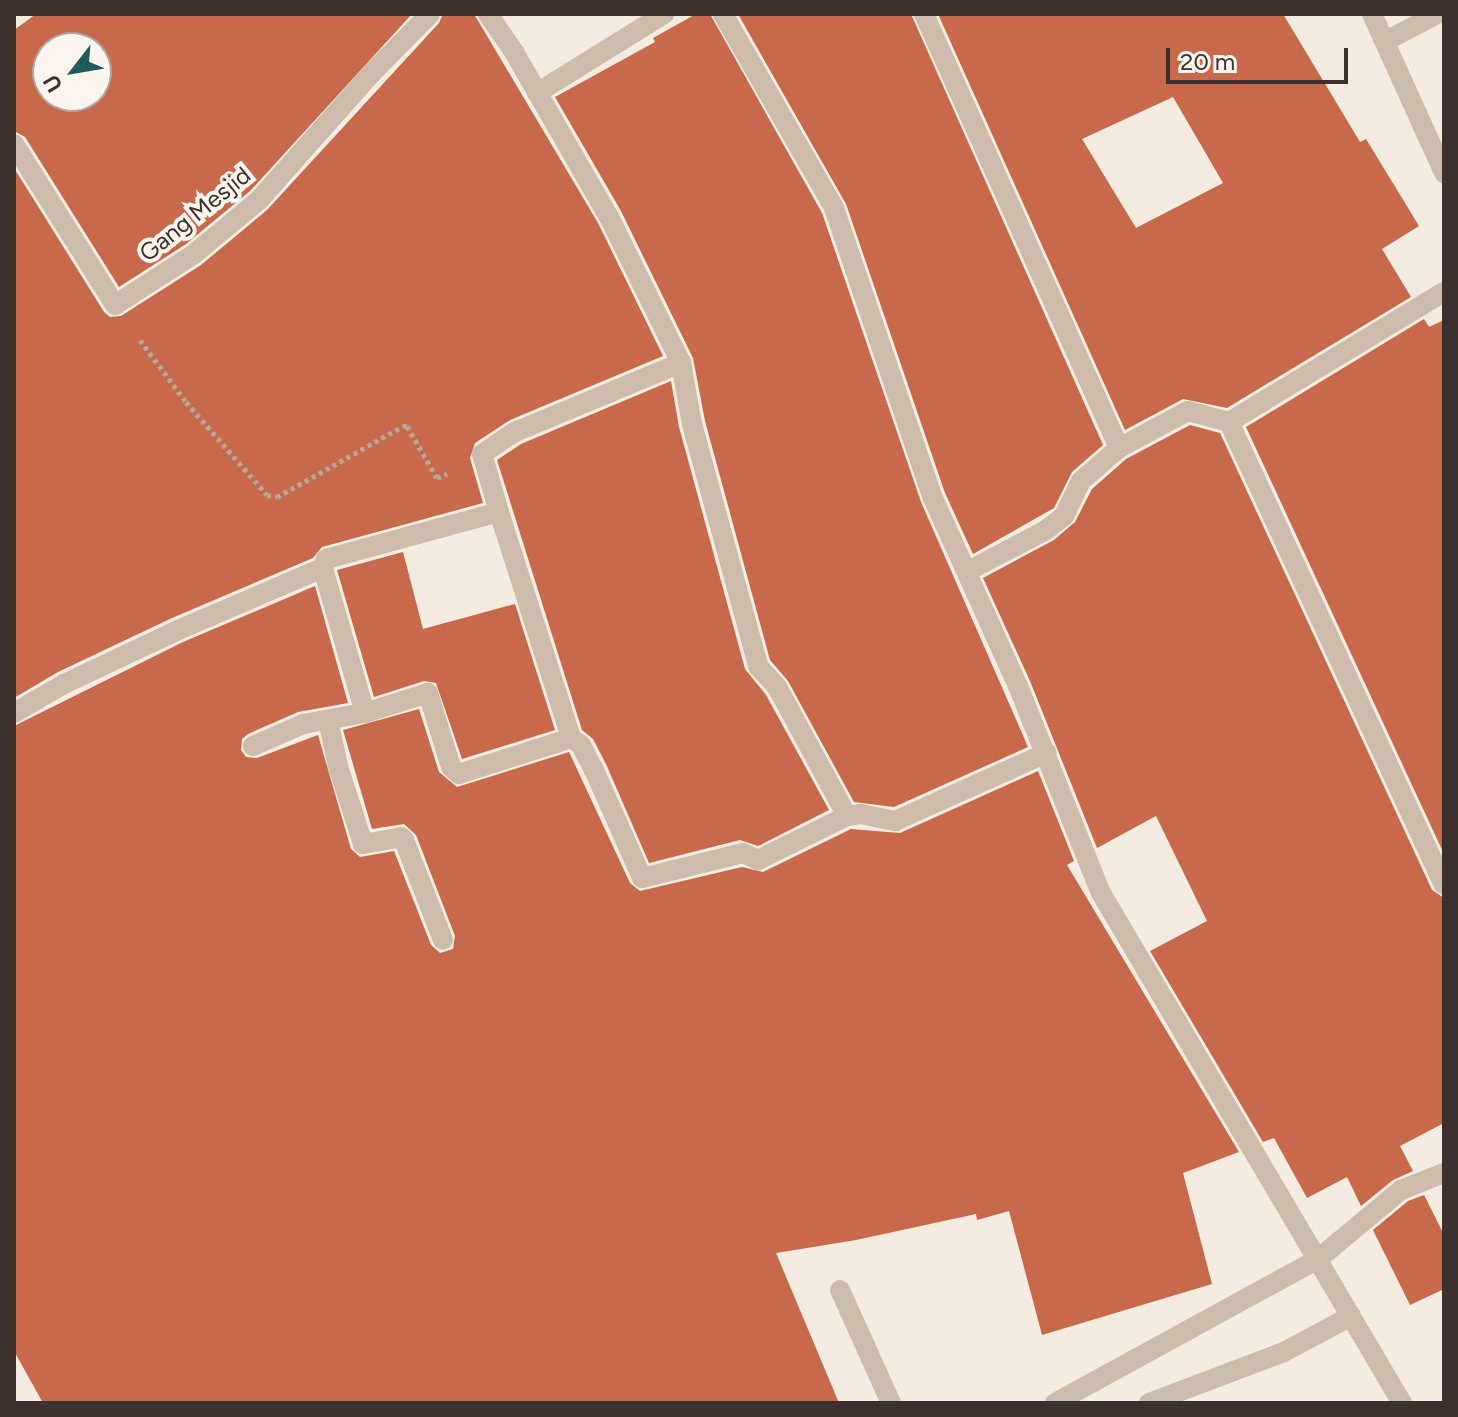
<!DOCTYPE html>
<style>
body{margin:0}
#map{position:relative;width:1458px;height:1417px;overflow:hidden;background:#f4ebe1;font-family:Figtree,sans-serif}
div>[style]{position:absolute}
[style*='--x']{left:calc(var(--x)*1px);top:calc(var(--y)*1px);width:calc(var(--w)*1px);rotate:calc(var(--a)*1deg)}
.building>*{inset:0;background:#c8694b}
.path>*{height:5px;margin-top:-2.5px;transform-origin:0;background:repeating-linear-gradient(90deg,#b9a596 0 4px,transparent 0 8px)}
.street>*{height:20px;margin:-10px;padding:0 10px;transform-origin:10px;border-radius:10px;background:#cdbbac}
span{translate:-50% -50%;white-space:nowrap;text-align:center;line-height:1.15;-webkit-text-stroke:8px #fbf5ee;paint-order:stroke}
.street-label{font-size:24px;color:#3b302b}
.frame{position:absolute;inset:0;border:16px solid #3b302b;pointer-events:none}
.north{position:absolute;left:32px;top:32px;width:80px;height:80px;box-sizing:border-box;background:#fbf5ee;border:2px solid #aea6a0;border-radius:50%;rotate:239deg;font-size:22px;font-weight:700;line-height:32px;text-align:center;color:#3b302b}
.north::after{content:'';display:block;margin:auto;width:28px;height:36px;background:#1f5a5e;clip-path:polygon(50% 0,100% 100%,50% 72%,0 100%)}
.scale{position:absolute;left:1166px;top:48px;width:182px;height:36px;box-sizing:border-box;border:4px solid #3b302b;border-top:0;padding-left:10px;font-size:24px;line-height:28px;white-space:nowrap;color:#3b302b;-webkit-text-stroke:6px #fbf5ee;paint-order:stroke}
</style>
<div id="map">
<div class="building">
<div style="clip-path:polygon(evenodd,36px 14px,412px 14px,250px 191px,186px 244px,119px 287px,25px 137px,14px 131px,14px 30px,36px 14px,48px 48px,96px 48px,96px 96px,48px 96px,48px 48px)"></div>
<div style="clip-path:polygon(443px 14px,474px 14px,598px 223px,663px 356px,510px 420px,475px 443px,470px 458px,483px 503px,322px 547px,313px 558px,172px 618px,58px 672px,14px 698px,14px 168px,104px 312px,110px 317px,121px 316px,201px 265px,267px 210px,439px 23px)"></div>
<div style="clip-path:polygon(696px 14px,710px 14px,822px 213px,921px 502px,1028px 747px,894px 807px,854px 802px,788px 681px,770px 660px,705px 421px,693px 358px,621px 211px,555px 97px,655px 42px,653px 38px)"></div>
<div style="clip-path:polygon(738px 14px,911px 14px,1103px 445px,1072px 472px,1054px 508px,973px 554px,945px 493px,846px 204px)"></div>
<div style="clip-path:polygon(evenodd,938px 14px,1283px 14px,1360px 142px,1366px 139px,1419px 226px,1382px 249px,1411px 297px,1227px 408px,1183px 399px,1125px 430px,938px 14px,1173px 97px,1223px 183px,1136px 228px,1082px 139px,1173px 97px)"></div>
<div style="clip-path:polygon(1424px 319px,1429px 327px,1444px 320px,1444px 854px,1246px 427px)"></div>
<div style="clip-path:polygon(671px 381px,679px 427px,745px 669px,766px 695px,829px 810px,758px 846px,740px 840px,649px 863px,606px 764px,593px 739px,582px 730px,497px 460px,521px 444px)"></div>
<div style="clip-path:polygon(1190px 425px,1220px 433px,1432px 890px,1444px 898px,1444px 1123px,1400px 1146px,1413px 1171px,1393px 1180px,1361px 1206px,1347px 1177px,1307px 1198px,1274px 1138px,1263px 1142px,1150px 951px,1207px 921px,1156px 816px,1097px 848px,1030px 681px,983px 578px,1054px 540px,1075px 522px,1092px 489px,1126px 459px)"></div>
<div style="clip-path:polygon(403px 552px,423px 629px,515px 604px,555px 730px,462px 759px,436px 683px,424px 681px,374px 697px,337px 570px)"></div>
<div style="clip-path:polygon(315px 586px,348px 703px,298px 712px,248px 734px,242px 739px,241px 750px,246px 757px,257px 758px,318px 735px,351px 849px,360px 857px,394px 851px,431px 945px,440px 953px,453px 949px,455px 936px,416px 835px,404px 824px,372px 829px,343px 730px,419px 709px,439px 772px,457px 787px,569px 752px,630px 883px,640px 891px,742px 867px,763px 872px,851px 829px,900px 833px,1038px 771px,1074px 861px,1067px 865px,1239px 1152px,1183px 1173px,1212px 1284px,1042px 1335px,1009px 1211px,977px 1220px,976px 1214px,856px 1240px,776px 1253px,839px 1403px,43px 1403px,14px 1351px,14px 726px,183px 642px)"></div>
<div style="clip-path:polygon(1424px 1195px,1444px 1235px,1444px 1289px,1410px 1305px,1373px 1230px,1408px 1201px)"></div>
</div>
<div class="path">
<div style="--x:140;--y:340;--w:77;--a:53.4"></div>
<div style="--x:186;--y:402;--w:123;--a:48.9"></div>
<div style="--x:267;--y:495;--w:10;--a:11"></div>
<div style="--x:277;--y:497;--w:145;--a:-29.4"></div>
<div style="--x:403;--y:426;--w:4;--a:0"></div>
<div style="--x:407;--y:426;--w:60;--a:60"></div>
<div style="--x:437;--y:478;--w:11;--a:-22"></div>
</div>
<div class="street">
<div style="--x:488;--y:14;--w:46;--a:55.6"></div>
<div style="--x:514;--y:52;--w:190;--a:60.1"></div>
<div style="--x:609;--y:217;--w:163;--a:63.7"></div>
<div style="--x:681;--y:363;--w:62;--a:79.8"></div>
<div style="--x:692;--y:424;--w:251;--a:74.7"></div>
<div style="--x:758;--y:666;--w:28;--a:48"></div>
<div style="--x:777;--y:687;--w:147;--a:61.5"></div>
<div style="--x:723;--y:14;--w:224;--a:60.2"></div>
<div style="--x:834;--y:208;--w:306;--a:71.2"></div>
<div style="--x:933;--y:498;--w:206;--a:65.7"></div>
<div style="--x:1018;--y:686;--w:223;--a:68.2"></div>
<div style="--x:1101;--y:893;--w:592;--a:59.45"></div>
<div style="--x:924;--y:14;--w:476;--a:65.8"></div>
<div style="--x:1372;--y:14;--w:175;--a:65.6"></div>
<div style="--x:1386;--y:41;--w:58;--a:-27.9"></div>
<div style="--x:537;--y:93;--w:150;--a:-31.9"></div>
<div style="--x:14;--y:144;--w:190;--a:57.9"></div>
<div style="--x:115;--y:305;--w:94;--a:-32.8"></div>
<div style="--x:194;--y:254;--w:85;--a:-39.7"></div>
<div style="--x:259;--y:200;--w:169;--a:-48.4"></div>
<div style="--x:371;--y:74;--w:84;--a:-45.5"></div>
<div style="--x:1229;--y:422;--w:510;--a:65.09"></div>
<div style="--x:499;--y:512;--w:237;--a:72.3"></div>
<div style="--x:571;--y:738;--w:12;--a:35"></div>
<div style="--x:581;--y:745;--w:28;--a:63"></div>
<div style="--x:594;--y:770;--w:118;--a:66"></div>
<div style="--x:642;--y:878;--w:104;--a:-13.9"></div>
<div style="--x:743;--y:853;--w:17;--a:25"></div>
<div style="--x:758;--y:860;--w:99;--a:-26.3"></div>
<div style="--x:847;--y:816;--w:14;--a:-8"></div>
<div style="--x:861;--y:814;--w:35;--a:12"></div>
<div style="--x:895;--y:821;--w:166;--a:-24.2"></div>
<div style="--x:968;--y:571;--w:88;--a:-27.7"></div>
<div style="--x:1046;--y:530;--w:23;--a:-38"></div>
<div style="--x:1064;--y:516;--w:39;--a:-64"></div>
<div style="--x:1081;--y:481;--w:50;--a:-41"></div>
<div style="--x:1119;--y:448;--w:78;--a:-28.2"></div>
<div style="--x:1188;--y:411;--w:42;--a:15"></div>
<div style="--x:1229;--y:422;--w:251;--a:-31.2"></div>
<div style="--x:14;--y:713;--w:58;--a:-30.1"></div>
<div style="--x:64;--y:684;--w:126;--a:-25.3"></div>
<div style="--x:178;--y:630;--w:158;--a:-23.2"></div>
<div style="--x:365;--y:713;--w:151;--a:-106.2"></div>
<div style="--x:323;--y:568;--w:9;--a:-72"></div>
<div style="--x:326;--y:559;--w:179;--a:-15.2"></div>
<div style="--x:499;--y:512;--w:60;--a:-106.3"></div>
<div style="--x:482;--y:454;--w:40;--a:-34"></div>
<div style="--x:515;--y:432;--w:180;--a:-22.6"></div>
<div style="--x:328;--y:720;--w:47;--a:77.7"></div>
<div style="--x:338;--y:766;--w:82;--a:72.2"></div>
<div style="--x:363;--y:844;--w:39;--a:-10"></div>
<div style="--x:401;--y:837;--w:4;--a:45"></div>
<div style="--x:404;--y:840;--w:107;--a:68.7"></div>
<div style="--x:253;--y:746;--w:55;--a:-23.7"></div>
<div style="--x:303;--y:724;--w:63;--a:-10.1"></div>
<div style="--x:365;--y:713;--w:66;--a:-17.6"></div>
<div style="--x:428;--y:693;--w:77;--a:72.7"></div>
<div style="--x:451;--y:767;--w:11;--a:41"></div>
<div style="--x:459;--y:774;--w:118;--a:-17.8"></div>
<div style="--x:840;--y:1290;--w:124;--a:65.7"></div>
<div style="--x:1055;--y:1403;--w:300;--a:-28.7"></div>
<div style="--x:1318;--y:1259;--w:108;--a:-39.7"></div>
<div style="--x:1401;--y:1190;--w:46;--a:-21.6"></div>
<div style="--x:1149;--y:1403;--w:144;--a:-20.7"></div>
<div style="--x:1284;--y:1352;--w:76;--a:-28.2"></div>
</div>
<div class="street-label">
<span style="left:195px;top:214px;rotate:-39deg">Gang Mesjid</span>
</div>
<div class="frame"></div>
<div class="north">U</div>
<div class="scale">20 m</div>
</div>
